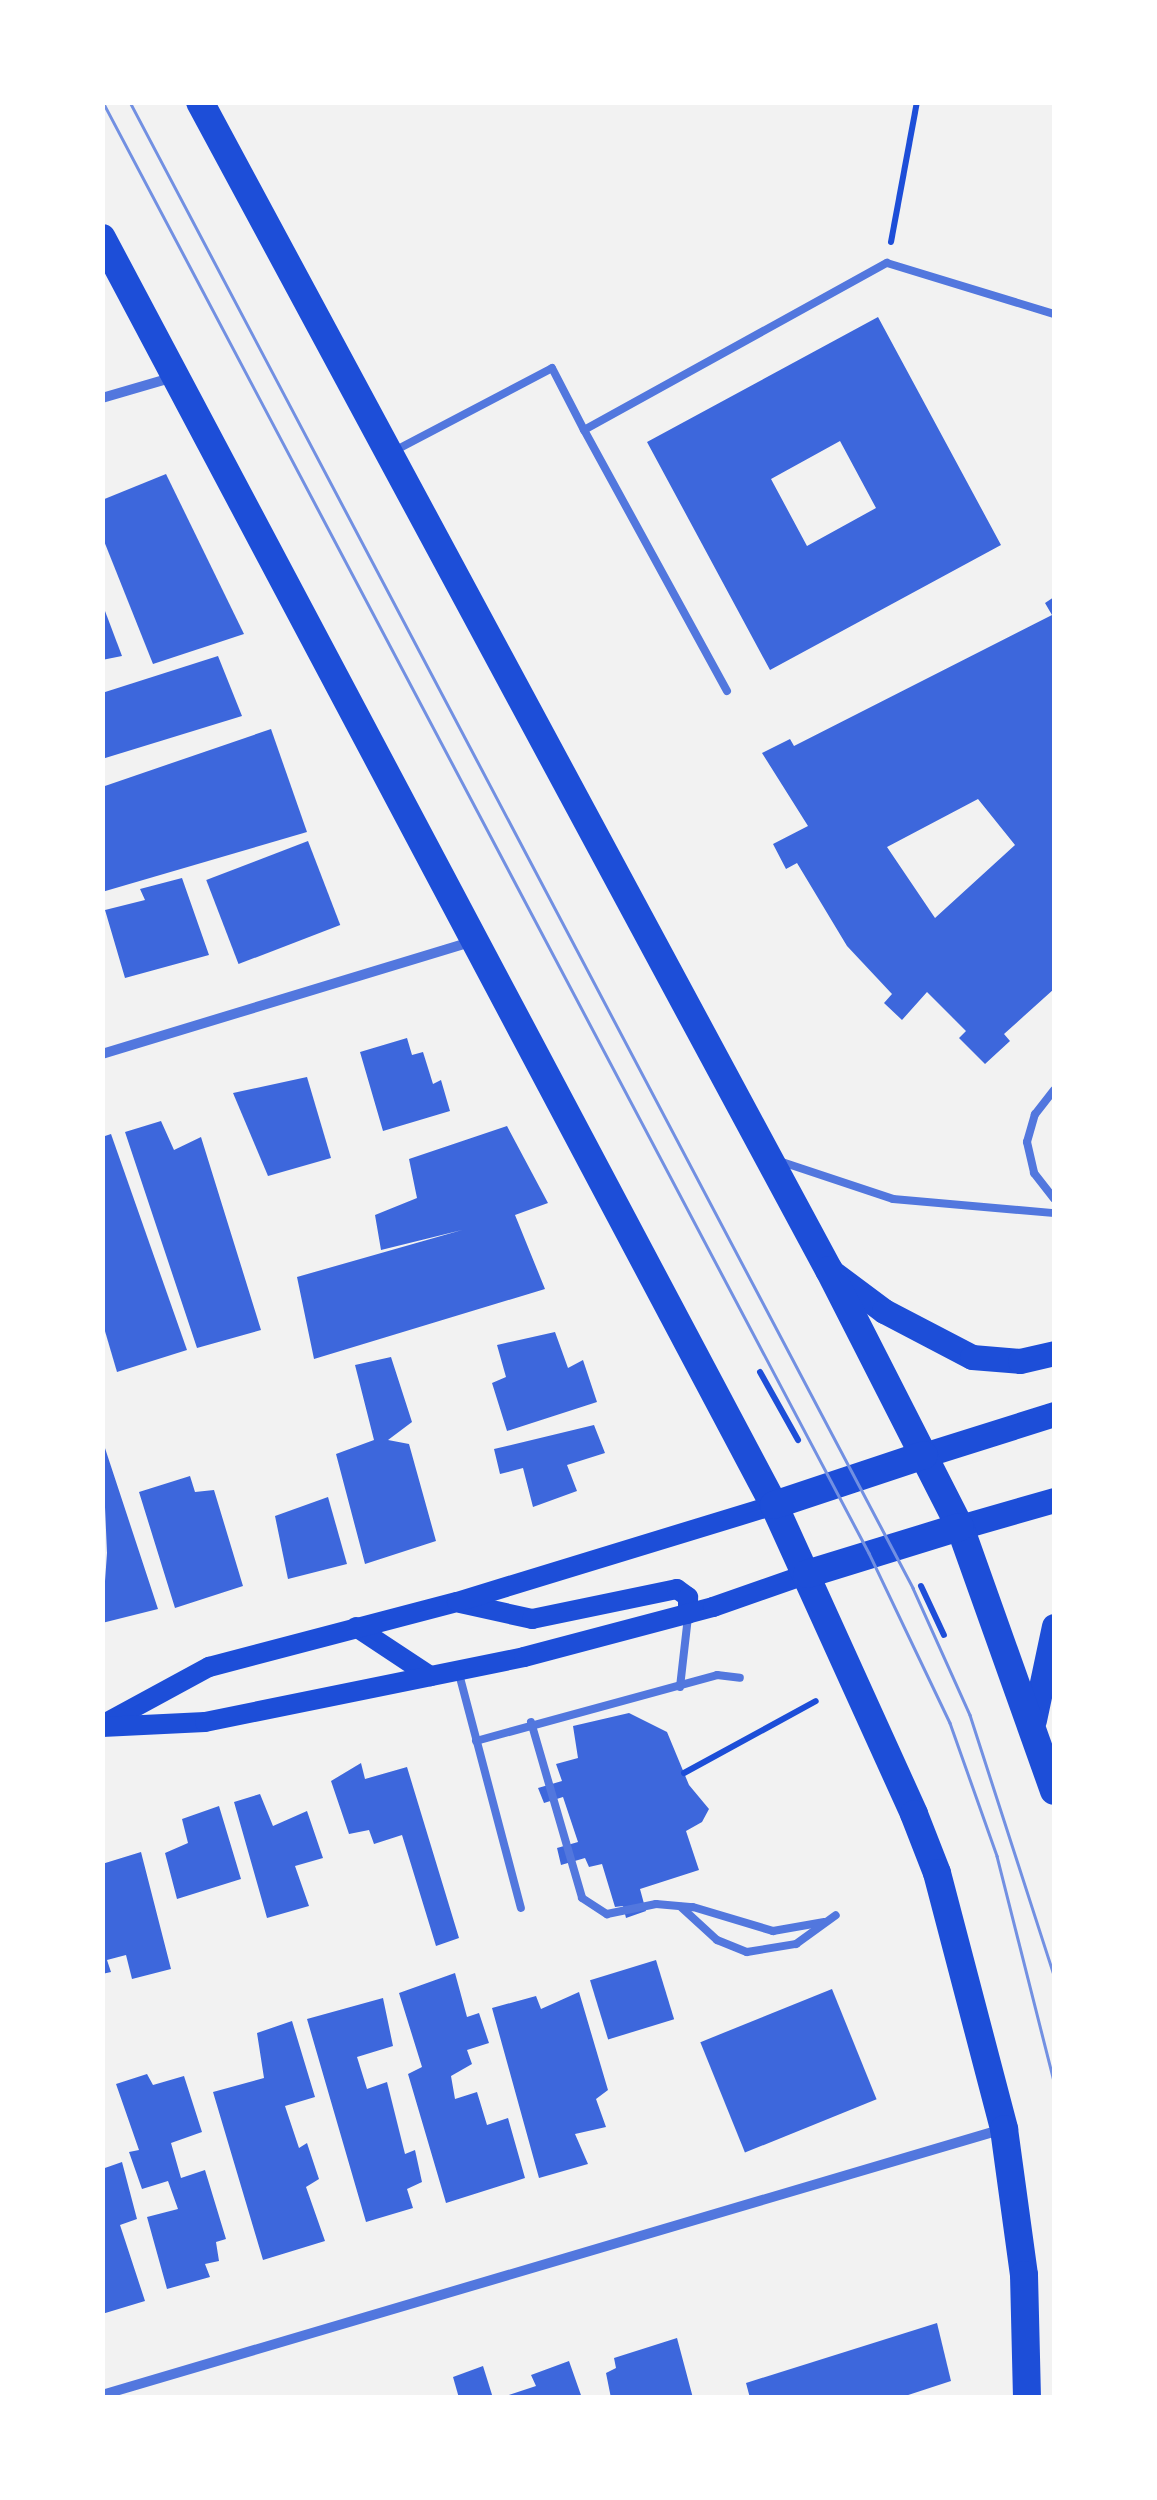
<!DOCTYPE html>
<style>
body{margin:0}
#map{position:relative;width:1157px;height:2500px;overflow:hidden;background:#f2f2f2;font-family:"Space Grotesk",sans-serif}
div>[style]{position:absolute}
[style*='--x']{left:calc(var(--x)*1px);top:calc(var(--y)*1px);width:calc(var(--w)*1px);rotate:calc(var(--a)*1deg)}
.building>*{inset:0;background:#3d67dc;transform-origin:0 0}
.path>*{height:6px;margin:-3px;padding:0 3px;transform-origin:3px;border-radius:3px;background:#1d4ed8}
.service>*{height:8px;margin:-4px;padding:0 4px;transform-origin:4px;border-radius:4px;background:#5277de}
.minor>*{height:10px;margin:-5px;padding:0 5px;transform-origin:5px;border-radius:5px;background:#5277de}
.secondary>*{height:20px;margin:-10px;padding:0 10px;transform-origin:10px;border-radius:10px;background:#1d4ed8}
.primary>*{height:25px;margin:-12.5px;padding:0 12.5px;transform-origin:12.5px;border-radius:12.5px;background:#1d4ed8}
.trunk>*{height:28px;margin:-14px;padding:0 14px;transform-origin:14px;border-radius:14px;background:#1d4ed8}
.tram>*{height:2.5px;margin:-1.25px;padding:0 1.25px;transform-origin:1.25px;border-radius:1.25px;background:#7290e2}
span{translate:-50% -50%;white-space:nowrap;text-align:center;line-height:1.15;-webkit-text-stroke:8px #fff;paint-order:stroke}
.frame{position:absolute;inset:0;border:105px solid #fff;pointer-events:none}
</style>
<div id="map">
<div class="building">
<div style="clip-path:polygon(evenodd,878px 317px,1001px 545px,770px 670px,647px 442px,878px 317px,840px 441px,876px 508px,807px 546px,771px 479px,840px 441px)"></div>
<div style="clip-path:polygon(166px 474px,244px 634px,153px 664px,102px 536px,102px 500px)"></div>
<div style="clip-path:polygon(evenodd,1054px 597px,1054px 989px,1004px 1034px,1010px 1041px,985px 1064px,959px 1038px,966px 1031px,927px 992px,902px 1020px,884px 1003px,892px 994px,847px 946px,797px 863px,786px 869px,773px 844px,808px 826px,762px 753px,790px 739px,794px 746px,1052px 615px,1045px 603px,1054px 597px,978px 799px,1015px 845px,935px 918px,887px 847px,978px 799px)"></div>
<div style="clip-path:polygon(102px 603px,122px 656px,102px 660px)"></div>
<div style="clip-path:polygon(218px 656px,242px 716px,102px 759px,102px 693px)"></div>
<div style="clip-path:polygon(271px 729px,307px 832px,102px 892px,102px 787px)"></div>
<div style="left:308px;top:841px;width:90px;height:109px;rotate:69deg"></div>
<div style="clip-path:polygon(182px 878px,209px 955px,125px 978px,105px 910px,145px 900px,140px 889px)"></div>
<div style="clip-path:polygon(407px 1038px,412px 1055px,423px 1052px,433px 1084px,441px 1080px,450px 1111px,383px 1131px,360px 1052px)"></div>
<div style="clip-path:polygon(307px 1077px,331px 1158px,268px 1176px,233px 1093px)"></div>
<div style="clip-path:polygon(161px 1121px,174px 1150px,201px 1137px,261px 1330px,197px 1348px,125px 1132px)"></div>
<div style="clip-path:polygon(507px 1126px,548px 1203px,515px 1215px,545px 1289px,314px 1359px,297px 1277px,462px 1230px,381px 1250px,375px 1215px,417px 1198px,409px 1159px)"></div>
<div style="clip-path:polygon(111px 1134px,187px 1350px,117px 1372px,102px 1321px,102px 1137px)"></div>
<div style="clip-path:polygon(555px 1332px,568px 1368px,583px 1360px,597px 1402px,507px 1431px,492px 1383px,506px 1377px,497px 1345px)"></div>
<div style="clip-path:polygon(391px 1357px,412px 1422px,388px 1440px,409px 1444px,436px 1541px,365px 1564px,336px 1454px,374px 1440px,355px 1365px)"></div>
<div style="clip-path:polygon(594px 1425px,605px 1453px,567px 1465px,577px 1491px,533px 1507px,523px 1468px,500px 1474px,494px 1449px)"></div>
<div style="clip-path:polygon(102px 1439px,158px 1609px,102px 1623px,107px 1553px)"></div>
<div style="clip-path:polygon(190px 1476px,195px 1492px,214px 1490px,243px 1586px,175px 1608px,139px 1492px)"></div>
<div style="clip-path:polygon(328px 1497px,347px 1564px,288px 1579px,275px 1516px)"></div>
<div style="clip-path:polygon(629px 1713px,667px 1732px,689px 1785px,709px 1809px,702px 1822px,686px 1831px,699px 1870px,640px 1889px,646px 1911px,626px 1918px,623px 1906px,615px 1907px,602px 1864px,589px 1867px,585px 1858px,561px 1865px,557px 1848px,578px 1842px,563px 1797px,544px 1803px,538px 1788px,562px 1781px,556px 1764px,578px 1758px,573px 1726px)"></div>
<div style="clip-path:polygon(361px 1763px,365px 1779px,407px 1767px,459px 1938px,436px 1946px,402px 1835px,374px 1844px,369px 1830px,349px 1834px,331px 1781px)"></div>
<div style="clip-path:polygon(260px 1794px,273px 1826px,307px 1811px,323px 1858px,295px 1866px,309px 1906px,267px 1918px,234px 1802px)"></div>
<div style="clip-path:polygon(219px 1806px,241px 1879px,177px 1899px,165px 1853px,188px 1843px,182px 1819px)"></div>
<div style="clip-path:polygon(141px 1852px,171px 1969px,132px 1979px,126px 1955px,107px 1960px,111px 1972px,102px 1974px,102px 1864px)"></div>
<div style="left:656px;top:1960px;width:62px;height:69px;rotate:73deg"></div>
<div style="clip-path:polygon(455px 1973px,467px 2017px,479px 2013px,489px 2043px,467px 2050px,472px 2064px,451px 2076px,455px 2099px,477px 2092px,487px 2125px,508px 2118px,525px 2178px,446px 2203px,408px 2074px,422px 2067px,399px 1993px)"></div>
<div style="left:832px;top:1989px;width:119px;height:142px;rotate:68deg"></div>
<div style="clip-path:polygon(579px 1992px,608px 2090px,596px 2099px,606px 2127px,575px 2134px,588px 2164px,539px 2178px,492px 2008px,536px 1996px,541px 2009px)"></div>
<div style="clip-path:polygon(383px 1998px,393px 2046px,357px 2057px,367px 2089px,387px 2082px,405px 2154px,415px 2150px,422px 2182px,407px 2189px,413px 2208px,366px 2222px,307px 2019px)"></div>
<div style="clip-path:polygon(292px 2021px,315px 2097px,285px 2106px,299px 2148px,307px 2143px,319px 2179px,306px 2187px,325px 2241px,263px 2260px,213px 2092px,264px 2078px,257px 2033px)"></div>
<div style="clip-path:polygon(147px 2074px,153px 2085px,184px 2076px,202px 2132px,171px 2143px,181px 2178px,205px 2170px,226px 2239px,216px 2242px,219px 2261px,205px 2264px,210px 2277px,167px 2289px,147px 2217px,178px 2209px,168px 2181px,142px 2189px,129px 2152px,139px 2150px,116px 2084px)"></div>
<div style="clip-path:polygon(122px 2162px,137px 2219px,120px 2225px,145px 2301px,102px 2314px,102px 2169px)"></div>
<div style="clip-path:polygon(937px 2323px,951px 2381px,899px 2398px,750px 2398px,746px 2383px)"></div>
<div style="clip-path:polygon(677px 2338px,693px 2398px,611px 2398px,606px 2373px,616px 2368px,614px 2358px)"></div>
<div style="clip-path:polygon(569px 2361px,582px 2398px,500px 2398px,536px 2386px,531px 2375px)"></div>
<div style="clip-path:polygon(483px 2366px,493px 2398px,459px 2398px,453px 2377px)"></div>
</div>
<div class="path">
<div style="--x:891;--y:242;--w:142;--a:-79.5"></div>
<div style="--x:760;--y:1372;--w:78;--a:60.8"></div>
<div style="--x:921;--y:1586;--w:54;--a:64.9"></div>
<div style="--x:684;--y:1773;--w:150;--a:-28.6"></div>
</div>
<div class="service">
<div style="--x:396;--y:450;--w:176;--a:-27.7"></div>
<div style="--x:552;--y:368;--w:70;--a:62.7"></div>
<div style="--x:727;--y:691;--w:298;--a:-118.7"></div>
<div style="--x:584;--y:430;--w:346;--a:-28.9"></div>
<div style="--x:887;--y:263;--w:175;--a:17"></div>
<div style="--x:1054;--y:1090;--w:31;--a:128"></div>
<div style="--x:1035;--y:1114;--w:29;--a:106"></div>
<div style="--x:1027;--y:1142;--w:32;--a:77"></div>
<div style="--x:1034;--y:1173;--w:33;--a:52"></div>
<div style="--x:779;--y:1161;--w:120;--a:18.4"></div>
<div style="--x:893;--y:1199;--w:162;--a:5"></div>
<div style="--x:458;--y:1670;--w:246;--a:75.2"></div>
<div style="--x:680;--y:1687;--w:70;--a:-83.5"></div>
<div style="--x:531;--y:1722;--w:183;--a:73.8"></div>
<div style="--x:582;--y:1898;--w:30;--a:33"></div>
<div style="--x:607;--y:1914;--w:50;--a:-11.5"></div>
<div style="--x:656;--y:1904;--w:37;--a:5"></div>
<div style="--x:693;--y:1907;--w:84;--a:16.7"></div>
<div style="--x:773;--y:1931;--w:52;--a:-10"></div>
<div style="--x:476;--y:1741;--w:250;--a:-15.3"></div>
<div style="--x:717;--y:1675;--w:23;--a:7"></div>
<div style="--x:681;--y:1907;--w:49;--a:42.5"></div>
<div style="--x:717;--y:1940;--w:32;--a:22"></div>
<div style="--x:747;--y:1952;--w:50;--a:-9.3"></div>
<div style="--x:796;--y:1944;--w:49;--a:-35.9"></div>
</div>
<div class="minor">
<div style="--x:102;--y:398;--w:75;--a:-16.3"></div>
<div style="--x:102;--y:1054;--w:386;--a:-16.9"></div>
<div style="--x:102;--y:2395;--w:939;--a:-16.45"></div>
</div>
<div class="secondary">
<div style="--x:460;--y:1603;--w:74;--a:12.5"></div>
<div style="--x:532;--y:1619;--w:148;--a:-11.7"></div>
<div style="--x:677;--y:1589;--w:14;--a:36"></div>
<div style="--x:688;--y:1597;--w:17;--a:90"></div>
<div style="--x:356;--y:1627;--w:89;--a:33.5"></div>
<div style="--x:102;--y:1725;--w:122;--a:-28.5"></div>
<div style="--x:209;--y:1667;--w:256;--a:-14.7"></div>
<div style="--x:457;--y:1602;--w:332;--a:-17"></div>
<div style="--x:102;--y:1727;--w:103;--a:-2.8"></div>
<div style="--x:205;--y:1722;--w:326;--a:-11.5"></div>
<div style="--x:524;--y:1657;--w:196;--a:-14.8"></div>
<div style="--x:713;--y:1607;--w:100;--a:-19.3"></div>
</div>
<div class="primary">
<div style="--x:829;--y:1270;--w:69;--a:36.7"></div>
<div style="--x:884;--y:1311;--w:99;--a:27.6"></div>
<div style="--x:972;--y:1357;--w:48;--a:4.8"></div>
<div style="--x:1020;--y:1361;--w:35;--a:-13"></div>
<div style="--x:924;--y:1455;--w:136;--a:-17.5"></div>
<div style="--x:960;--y:1527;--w:98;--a:-16"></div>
<div style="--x:1034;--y:1720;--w:96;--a:-78"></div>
</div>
<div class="trunk">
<div style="--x:200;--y:102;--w:1327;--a:61.7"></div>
<div style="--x:829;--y:1270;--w:288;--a:63"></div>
<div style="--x:960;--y:1527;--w:280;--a:70.4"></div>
<div style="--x:102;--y:238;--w:1434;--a:62.06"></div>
<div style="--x:774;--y:1505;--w:339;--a:65.6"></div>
<div style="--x:914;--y:1814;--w:63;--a:68.7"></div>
<div style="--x:937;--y:1873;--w:265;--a:75.3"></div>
<div style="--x:1004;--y:2129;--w:147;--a:82.2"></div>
<div style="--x:1024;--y:2275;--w:123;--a:88.6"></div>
<div style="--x:774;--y:1505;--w:158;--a:-18.4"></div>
<div style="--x:807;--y:1574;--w:160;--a:-17.1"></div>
</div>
<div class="tram">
<div style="--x:103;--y:102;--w:1641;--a:62.17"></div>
<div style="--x:869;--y:1553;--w:188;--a:64.5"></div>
<div style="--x:950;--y:1723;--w:141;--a:70.5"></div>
<div style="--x:997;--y:1856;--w:232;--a:75.8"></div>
<div style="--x:130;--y:102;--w:1680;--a:62.21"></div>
<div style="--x:913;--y:1588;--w:139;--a:65.8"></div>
<div style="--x:970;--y:1715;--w:273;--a:72.1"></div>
</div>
<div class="frame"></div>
</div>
